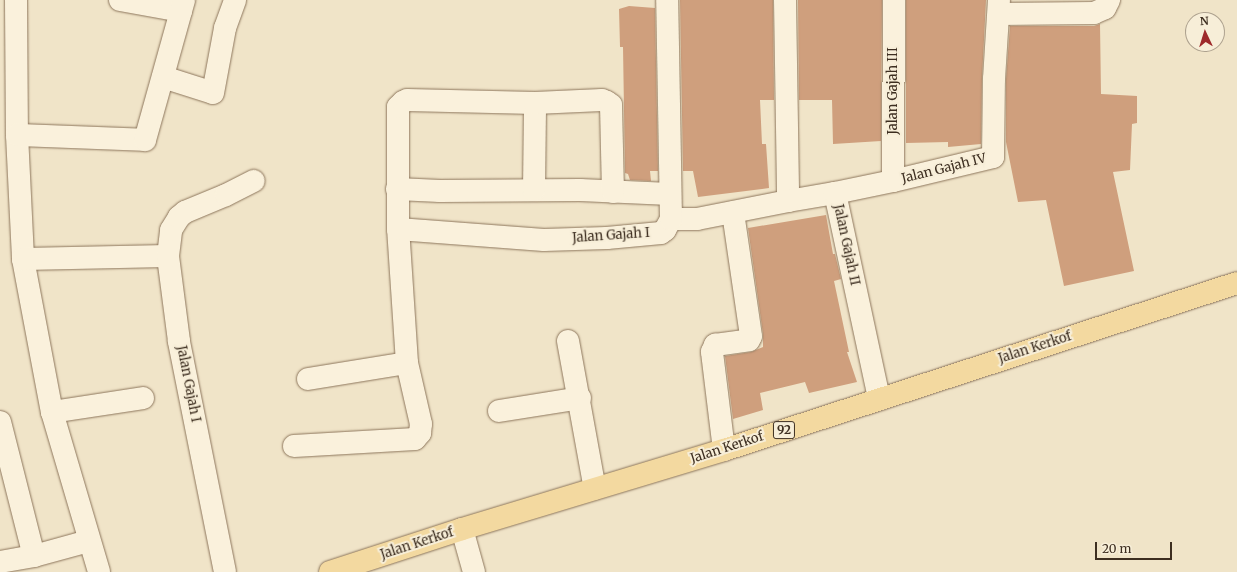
<!DOCTYPE html>
<style>
body{margin:0}
#map{position:relative;width:1237px;height:572px;overflow:hidden;background:#f0e4c8;font-family:Merriweather,serif}
div>[style]{position:absolute}
[style*='--x']{left:calc(var(--x)*1px);top:calc(var(--y)*1px);width:calc(var(--w)*1px);rotate:calc(var(--a)*1deg)}
.building>*{inset:0;background:#cf9f7d}
.roads{filter:drop-shadow(0 0 1px #8d765c) drop-shadow(0 0 1px #8d765c)}
.street>*{height:22px;margin:-11px;padding:0 11px;transform-origin:11px;border-radius:11px;background:#faf1dc}
.primary>*{height:22px;margin:-11px;padding:0 11px;transform-origin:11px;border-radius:11px;background:#f3d9a0}
span{translate:-50% -50%;white-space:nowrap;text-align:center;line-height:1.15;-webkit-text-stroke:4px #f7eed8;paint-order:stroke}
.shield-label span{padding:1px 3px;background:#f7eed8;border:1px solid;border-radius:3px;-webkit-text-stroke-width:0}
.shield-label{font-size:12px;color:#3d2e20;font-weight:700}
.street-label{font-size:13px;color:#3d2e20}
.north{position:absolute;left:1185px;top:12px;width:40px;height:40px;box-sizing:border-box;background:#f7eed8;border:1px solid #ada18e;border-radius:50%;rotate:356deg;font-size:11px;font-weight:700;line-height:16px;text-align:center;color:#3d2e20}
.north::after{content:'';display:block;margin:auto;width:14px;height:18px;background:#9e2a2b;clip-path:polygon(50% 0,100% 100%,50% 72%,0 100%)}
.scale{position:absolute;left:1095px;top:542px;width:77px;height:18px;box-sizing:border-box;border:2px solid #3d2e20;border-top:0;padding-left:5px;font-size:12px;line-height:14px;white-space:nowrap;color:#3d2e20;-webkit-text-stroke:3px #f7eed8;paint-order:stroke}
</style>
<div id="map">
<div class="building">
<div style="clip-path:polygon(680px 0,773px 0,774px 100px,760px 100px,762px 144px,766px 144px,769px 188px,698px 197px,693px 171px,683px 171px)"></div>
<div style="clip-path:polygon(798px 0,882px 0,881px 141px,833px 144px,832px 100px,799px 100px)"></div>
<div style="clip-path:polygon(906px 0,986px 0,982px 78px,981px 144px,948px 147px,948px 142px,906px 143px)"></div>
<div style="clip-path:polygon(629px 6px,655px 8px,658px 171px,650px 171px,651px 181px,630px 180px,628px 174px,625px 173px,623px 47px,620px 47px,619px 9px)"></div>
<div style="clip-path:polygon(1100px 24px,1101px 94px,1137px 96px,1137px 123px,1132px 124px,1130px 170px,1113px 172px,1134px 271px,1064px 286px,1046px 200px,1018px 202px,1006px 142px,1006px 79px,1010px 26px,1094px 26px)"></div>
<div style="clip-path:polygon(826px 215px,833px 254px,835px 254px,841px 279px,834px 281px,849px 352px,847px 352px,857px 382px,809px 393px,805px 382px,760px 393px,763px 410px,733px 419px,725px 356px,751px 352px,763px 347px,763px 334px,748px 228px)"></div>
</div>
<div class="roads">
<div class="street">
<div style="--x:16;--y:0;--w:135;--a:89.6"></div>
<div style="--x:17;--y:135;--w:124;--a:87.2"></div>
<div style="--x:23;--y:259;--w:156;--a:79.3"></div>
<div style="--x:52;--y:412;--w:167;--a:73.6"></div>
<div style="--x:120;--y:0;--w:62;--a:10.2"></div>
<div style="--x:785;--y:0;--w:201;--a:89.1"></div>
<div style="--x:788;--y:201;--w:48;--a:-9.7"></div>
<div style="--x:835;--y:193;--w:211;--a:77.9"></div>
<div style="--x:999;--y:14;--w:95;--a:-0.6"></div>
<div style="--x:1094;--y:13;--w:12;--a:-24"></div>
<div style="--x:1105;--y:8;--w:9;--a:-63"></div>
<div style="--x:163;--y:77;--w:52;--a:17.7"></div>
<div style="--x:213;--y:93;--w:66;--a:-79.5"></div>
<div style="--x:225;--y:28;--w:30;--a:-70"></div>
<div style="--x:17;--y:135;--w:128;--a:2.2"></div>
<div style="--x:145;--y:140;--w:145;--a:-74.4"></div>
<div style="--x:893;--y:181;--w:181;--a:-89.7"></div>
<div style="--x:397;--y:189;--w:43;--a:2.7"></div>
<div style="--x:440;--y:191;--w:140;--a:-0.4"></div>
<div style="--x:580;--y:190;--w:90;--a:2.5"></div>
<div style="--x:534;--y:190;--w:87;--a:-89.3"></div>
<div style="--x:835;--y:193;--w:59;--a:-11.7"></div>
<div style="--x:893;--y:181;--w:103;--a:-13.5"></div>
<div style="--x:993;--y:157;--w:78;--a:-89.3"></div>
<div style="--x:994;--y:79;--w:79;--a:-86.4"></div>
<div style="--x:671;--y:219;--w:26;--a:0"></div>
<div style="--x:697;--y:219;--w:93;--a:-11.2"></div>
<div style="--x:398;--y:229;--w:146;--a:4.3"></div>
<div style="--x:544;--y:240;--w:63;--a:-1.8"></div>
<div style="--x:607;--y:238;--w:54;--a:-5.3"></div>
<div style="--x:661;--y:233;--w:5;--a:-37"></div>
<div style="--x:665;--y:230;--w:13;--a:-61"></div>
<div style="--x:671;--y:219;--w:219;--a:-91"></div>
<div style="--x:23;--y:259;--w:145;--a:-1.2"></div>
<div style="--x:568;--y:341;--w:150;--a:79.7"></div>
<div style="--x:308;--y:379;--w:100;--a:-9.2"></div>
<div style="--x:499;--y:411;--w:82;--a:-9.1"></div>
<div style="--x:52;--y:412;--w:92;--a:-8.7"></div>
<div style="--x:0;--y:422;--w:138;--a:75.8"></div>
<div style="--x:34;--y:556;--w:57;--a:-15.3"></div>
<div style="--x:294;--y:446;--w:121;--a:-3.3"></div>
<div style="--x:415;--y:439;--w:8;--a:-50"></div>
<div style="--x:420;--y:433;--w:9;--a:-84"></div>
<div style="--x:421;--y:424;--w:63;--a:-102.9"></div>
<div style="--x:407;--y:363;--w:134;--a:-93.8"></div>
<div style="--x:398;--y:229;--w:122;--a:-90"></div>
<div style="--x:398;--y:107;--w:7;--a:-45"></div>
<div style="--x:403;--y:102;--w:4;--a:-27"></div>
<div style="--x:407;--y:100;--w:128;--a:1.3"></div>
<div style="--x:535;--y:103;--w:67;--a:-2.6"></div>
<div style="--x:602;--y:100;--w:5;--a:22"></div>
<div style="--x:607;--y:102;--w:5;--a:37"></div>
<div style="--x:611;--y:105;--w:87;--a:88.7"></div>
<div style="--x:724;--y:450;--w:99;--a:-97"></div>
<div style="--x:712;--y:352;--w:8;--a:-67"></div>
<div style="--x:715;--y:345;--w:34;--a:-8"></div>
<div style="--x:749;--y:340;--w:4;--a:-63"></div>
<div style="--x:751;--y:336;--w:125;--a:-98.3"></div>
<div style="--x:462;--y:529;--w:45;--a:74.4"></div>
<div style="--x:0;--y:562;--w:35;--a:-10"></div>
<div style="--x:225;--y:572;--w:236;--a:-101.3"></div>
<div style="--x:179;--y:341;--w:86;--a:-97.4"></div>
<div style="--x:168;--y:256;--w:26;--a:-83"></div>
<div style="--x:171;--y:230;--w:15;--a:-58"></div>
<div style="--x:179;--y:217;--w:8;--a:-40"></div>
<div style="--x:185;--y:212;--w:44;--a:-22.5"></div>
<div style="--x:226;--y:195;--w:31;--a:-27"></div>
</div>
<div class="primary">
<div style="--x:330;--y:572;--w:139;--a:-18"></div>
<div style="--x:462;--y:529;--w:274;--a:-16.8"></div>
<div style="--x:724;--y:450;--w:539;--a:-18.03"></div>
</div>
</div>
<div class="shield-label">
<span style="left:784px;top:430px">92</span>
</div>
<div class="street-label">
<span style="left:893px;top:91px;rotate:-90deg">Jalan Gajah III</span>
<span style="left:944px;top:169px;rotate:-14deg">Jalan Gajah IV</span>
<span style="left:611px;top:236px;rotate:-4deg">Jalan Gajah I</span>
<span style="left:846px;top:245px;rotate:78deg">Jalan Gajah II</span>
<span style="left:1035px;top:348px;rotate:-18deg">Jalan Kerkof</span>
<span style="left:188px;top:384px;rotate:79deg">Jalan Gajah I</span>
<span style="left:727px;top:448px;rotate:-18deg">Jalan Kerkof</span>
<span style="left:417px;top:544px;rotate:-18deg">Jalan Kerkof</span>
</div>
<div class="north">N</div>
<div class="scale">20 m</div>
</div>
